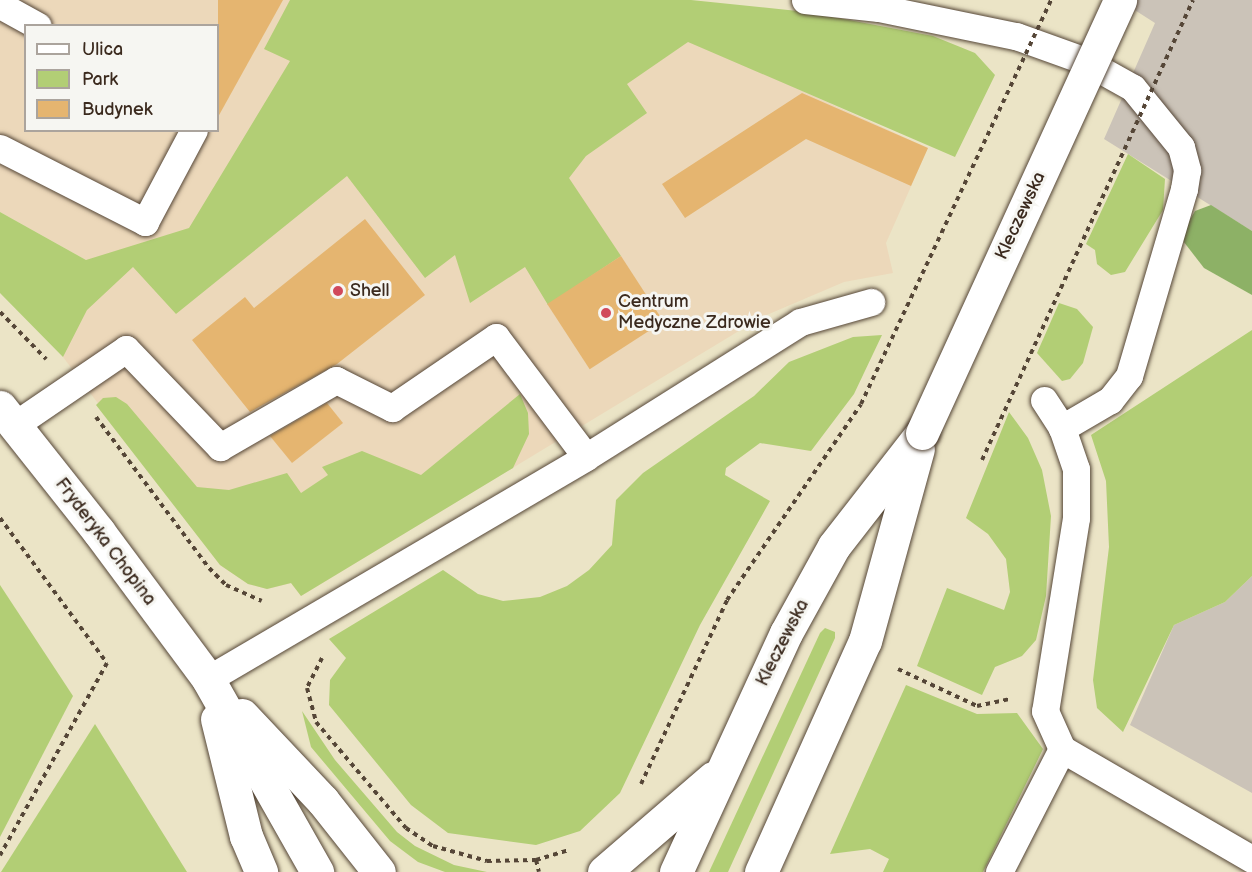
<!DOCTYPE html>
<style>
body{margin:0}
#map{position:relative;width:1252px;height:872px;overflow:hidden;background:#ebe4c6;font-family:"Balsamiq Sans",sans-serif}
div>[style]{position:absolute}
[style*='--x']{left:calc(var(--x)*1px);top:calc(var(--y)*1px);width:calc(var(--w)*1px);rotate:calc(var(--a)*1deg)}
.built>*{inset:0;background:#ecd8ba}
.industrial>*{inset:0;background:#cbc3b8}
.green>*{inset:0;background:#b2ce75}
.forest>*{inset:0;background:#8db166}
.building>*{inset:0;background:#e5b570;transform-origin:0 0}
.path>*{height:4px;margin-top:-2px;transform-origin:0;background:repeating-linear-gradient(90deg,#554637 0 4.5px,transparent 0 9px)}
.roads{filter:drop-shadow(0 0 2px #554637) drop-shadow(0 0 2px #554637)}
.lane>*{height:27px;margin:-13.5px;padding:0 13.5px;transform-origin:13.5px;border-radius:13.5px;background:#fff}
.secondary>*{height:33px;margin:-16.5px;padding:0 16.5px;transform-origin:16.5px;border-radius:16.5px;background:#fff}
.path-bridge>*{height:4px;margin-top:-2px;transform-origin:0;background:repeating-linear-gradient(90deg,#554637 0 4.5px,transparent 0 9px)}
.bridges{filter:drop-shadow(0 0 2px #554637) drop-shadow(0 0 2px #554637)}
.secondary-bridge>*{height:33px;margin:-16.5px;padding:0 16.5px;transform-origin:16.5px;border-radius:16.5px;background:#fff}
.dots>*{width:16px;height:16px;translate:-50% -50%;box-sizing:border-box;border:3px solid #f6f6f2;border-radius:50%}
span{translate:-50% -50%;white-space:nowrap;text-align:center;line-height:1.15;-webkit-text-stroke:6px #f6f6f2;paint-order:stroke}
.street-label{font-size:18px;color:#3b2a1e}
.poi-label{font-size:18px;color:#3b2a1e}
.left{translate:0 -50%;text-align:left}
.legend{position:absolute;left:24px;top:24px;width:195px;height:108px;box-sizing:border-box;background:#f6f6f2;border:2px solid #aba49d;margin:0;padding:8px 10px;list-style:none;font-size:18px;color:#3b2a1e}
.legend li{display:flex;align-items:center;gap:12px;height:30px}
.legend b{width:30px;border:2px solid #aba49d}
</style>
<div id="map">
<div class="built">
<div style="clip-path:polygon(evenodd,0 0,603px 0,928px 148px,886px 243px,893px 273px,844px 282px,762px 317px,301px 596px,291px 583px,267px 589px,248px 584px,220px 565px,63px 357px,86px 260px,0 212px,0 0,26px 26px,218px 26px,218px 130px,26px 130px,26px 26px)"></div>
</div>
<div class="industrial">
<div style="clip-path:polygon(1119px 0,1252px 0,1252px 231px,1104px 139px,1155px 23px)"></div>
<div style="clip-path:polygon(1252px 576px,1252px 793px,1130px 725px,1174px 625px,1225px 602px)"></div>
</div>
<div class="green">
<div style="clip-path:polygon(290px 0,691px 0,807px 12px,933px 36px,975px 53px,995px 75px,955px 157px,688px 42px,627px 84px,647px 113px,586px 156px,569px 178px,621px 256px,548px 305px,525px 267px,470px 303px,455px 255px,425px 278px,347px 176px,176px 314px,133px 267px,87px 310px,63px 357px,0 293px,0 212px,86px 260px,189px 228px,290px 61px,264px 49px)"></div>
<div style="clip-path:polygon(1128px 154px,1165px 179px,1163px 210px,1125px 272px,1111px 275px,1097px 264px,1095px 250px,1086px 244px)"></div>
<div style="clip-path:polygon(1059px 303px,1077px 309px,1093px 327px,1083px 363px,1070px 379px,1062px 381px,1037px 353px)"></div>
<div style="clip-path:polygon(1252px 330px,1252px 576px,1225px 602px,1174px 625px,1123px 732px,1097px 708px,1093px 680px,1109px 547px,1106px 481px,1091px 435px)"></div>
<div style="clip-path:polygon(882px 335px,854px 394px,811px 451px,760px 443px,726px 468px,725px 475px,770px 501px,700px 625px,620px 793px,580px 831px,536px 845px,448px 833px,411px 805px,329px 705px,330px 680px,346px 658px,329px 639px,443px 570px,478px 594px,503px 601px,540px 597px,567px 586px,589px 570px,612px 545px,616px 500px,643px 473px,754px 396px,789px 362px,853px 337px)"></div>
<div style="clip-path:polygon(520px 394px,528px 413px,529px 434px,513px 468px,301px 596px,291px 583px,267px 589px,248px 584px,220px 565px,96px 405px,103px 398px,116px 397px,127px 404px,197px 487px,229px 490px,287px 473px,301px 493px,328px 475px,322px 467px,362px 451px,421px 475px)"></div>
<div style="clip-path:polygon(1009px 412px,1028px 438px,1042px 470px,1051px 516px,1046px 596px,1036px 640px,1022px 656px,995px 667px,982px 695px,917px 666px,947px 588px,1004px 610px,1010px 592px,1006px 559px,988px 534px,966px 518px)"></div>
<div style="clip-path:polygon(0 585px,73px 696px,0 837px)"></div>
<div style="clip-path:polygon(825px 628px,835px 632px,835px 638px,728px 872px,709px 872px,820px 633px)"></div>
<div style="clip-path:polygon(906px 685px,977px 714px,1017px 713px,1043px 749px,983px 872px,883px 872px,889px 859px,870px 849px,830px 854px)"></div>
<div style="clip-path:polygon(302px 711px,335px 760px,397px 832px,415px 846px,454px 865px,487px 872px,445px 872px,418px 862px,390px 841px,311px 747px)"></div>
<div style="clip-path:polygon(95px 724px,187px 872px,1px 872px)"></div>
</div>
<div class="forest">
<div style="clip-path:polygon(1211px 205px,1252px 231px,1252px 295px,1204px 268px,1180px 237px,1195px 211px)"></div>
</div>
<div class="building">
<div style="clip-path:polygon(218px 0,283px 0,218px 117px)"></div>
<div style="clip-path:polygon(802px 93px,928px 148px,911px 186px,806px 139px,685px 218px,662px 184px)"></div>
<div style="clip-path:polygon(365px 219px,425px 295px,337px 364px,250px 412px,192px 340px,245px 297px,254px 308px)"></div>
<div style="left:621px;top:256px;width:78px;height:88px;rotate:57deg"></div>
<div style="clip-path:polygon(327px 403px,343px 423px,292px 463px,270px 436px)"></div>
</div>
<div class="path">
<div style="--x:0;--y:312;--w:66;--a:45.6"></div>
<div style="--x:96;--y:417;--w:189;--a:53.2"></div>
<div style="--x:209;--y:568;--w:24;--a:45"></div>
<div style="--x:226;--y:585;--w:39;--a:24"></div>
<div style="--x:0;--y:518;--w:180;--a:53.6"></div>
<div style="--x:107;--y:663;--w:220;--a:119.1"></div>
<div style="--x:322;--y:658;--w:34;--a:117"></div>
<div style="--x:307;--y:688;--w:35;--a:75"></div>
<div style="--x:316;--y:722;--w:139;--a:49.7"></div>
<div style="--x:406;--y:828;--w:32;--a:34"></div>
<div style="--x:433;--y:846;--w:56;--a:15.5"></div>
<div style="--x:487;--y:861;--w:49;--a:-1.2"></div>
<div style="--x:536;--y:860;--w:34;--a:-17"></div>
<div style="--x:898;--y:669;--w:87;--a:25.1"></div>
<div style="--x:977;--y:706;--w:33;--a:-12"></div>
<div style="--x:641;--y:784;--w:203;--a:-64.9"></div>
<div style="--x:727;--y:600;--w:237;--a:-55.6"></div>
<div style="--x:536;--y:860;--w:12;--a:76"></div>
</div>
<div class="roads">
<div class="lane">
<div style="--x:805;--y:0;--w:74;--a:6.2"></div>
<div style="--x:879;--y:8;--w:140;--a:11.6"></div>
<div style="--x:1016;--y:36;--w:71;--a:19.7"></div>
<div style="--x:1083;--y:60;--w:57;--a:29.2"></div>
<div style="--x:1133;--y:88;--w:76;--a:50.9"></div>
<div style="--x:1181;--y:147;--w:24;--a:75"></div>
<div style="--x:1187;--y:170;--w:19;--a:99"></div>
<div style="--x:1184;--y:189;--w:195;--a:106.4"></div>
<div style="--x:1129;--y:376;--w:31;--a:128"></div>
<div style="--x:1110;--y:400;--w:56;--a:149.7"></div>
<div style="--x:0;--y:5;--w:43;--a:28.9"></div>
<div style="--x:0;--y:148;--w:163;--a:27"></div>
<div style="--x:145;--y:222;--w:104;--a:-62"></div>
<div style="--x:1044;--y:400;--w:33;--a:57"></div>
<div style="--x:1062;--y:428;--w:43;--a:71.1"></div>
<div style="--x:1076;--y:469;--w:49;--a:90"></div>
<div style="--x:1076;--y:518;--w:195;--a:99.1"></div>
<div style="--x:1045;--y:711;--w:42;--a:65.9"></div>
<div style="--x:1062;--y:749;--w:220;--a:30.1"></div>
<div style="--x:16;--y:424;--w:133;--a:-34.3"></div>
<div style="--x:126;--y:349;--w:136;--a:46.2"></div>
<div style="--x:220;--y:447;--w:134;--a:-30"></div>
<div style="--x:336;--y:380;--w:63;--a:26.6"></div>
<div style="--x:392;--y:408;--w:126;--a:-34.3"></div>
<div style="--x:496;--y:337;--w:150;--a:53.1"></div>
<div style="--x:208;--y:679;--w:438;--a:-30.4"></div>
<div style="--x:586;--y:457;--w:253;--a:-32.2"></div>
<div style="--x:800;--y:322;--w:74;--a:-15.7"></div>
<div style="--x:999;--y:872;--w:138;--a:-62.9"></div>
</div>
<div class="secondary">
<div style="--x:0;--y:407;--w:159;--a:51.6"></div>
<div style="--x:99;--y:532;--w:183;--a:53.4"></div>
<div style="--x:208;--y:679;--w:222;--a:60.5"></div>
<div style="--x:242;--y:715;--w:118;--a:46.7"></div>
<div style="--x:323;--y:801;--w:90;--a:51.7"></div>
<div style="--x:217;--y:719;--w:121;--a:76.1"></div>
<div style="--x:246;--y:836;--w:39;--a:67"></div>
<div style="--x:604;--y:872;--w:144;--a:-40.8"></div>
<div style="--x:676;--y:872;--w:263;--a:-65.3"></div>
<div style="--x:786;--y:633;--w:99;--a:-61.1"></div>
<div style="--x:834;--y:546;--w:143;--a:-52.1"></div>
<div style="--x:761;--y:872;--w:253;--a:-65.8"></div>
<div style="--x:865;--y:641;--w:199;--a:-74.6"></div>
</div>
</div>
<div class="path-bridge">
<div style="--x:861;--y:404;--w:446;--a:-64.8"></div>
<div style="--x:982;--y:460;--w:506;--a:-65.36"></div>
</div>
<div class="bridges">
<div class="secondary-bridge">
<div style="--x:922;--y:433;--w:476;--a:-65.4"></div>
</div>
</div>
<div class="dots">
<div style="left:338px;top:291px;background:#d1495b"></div>
<div style="left:606px;top:313px;background:#d1495b"></div>
</div>
<div class="street-label">
<span style="left:1021px;top:216px;rotate:-65deg">Kleczewska</span>
<span style="left:105px;top:542px;rotate:53deg">Fryderyka Chopina</span>
<span style="left:783px;top:643px;rotate:-63deg">Kleczewska</span>
</div>
<div class="poi-label">
<span class="left" style="left:350px;top:291px">Shell</span>
<span class="left" style="left:618px;top:313px">Centrum<br>Medyczne Zdrowie</span>
</div>
<ul class="legend">
<li><b style="height:8px;background:#fff"></b>Ulica</li>
<li><b style="height:16px;background:#b2ce75"></b>Park</li>
<li><b style="height:16px;background:#e5b570"></b>Budynek</li>
</ul>
</div>
